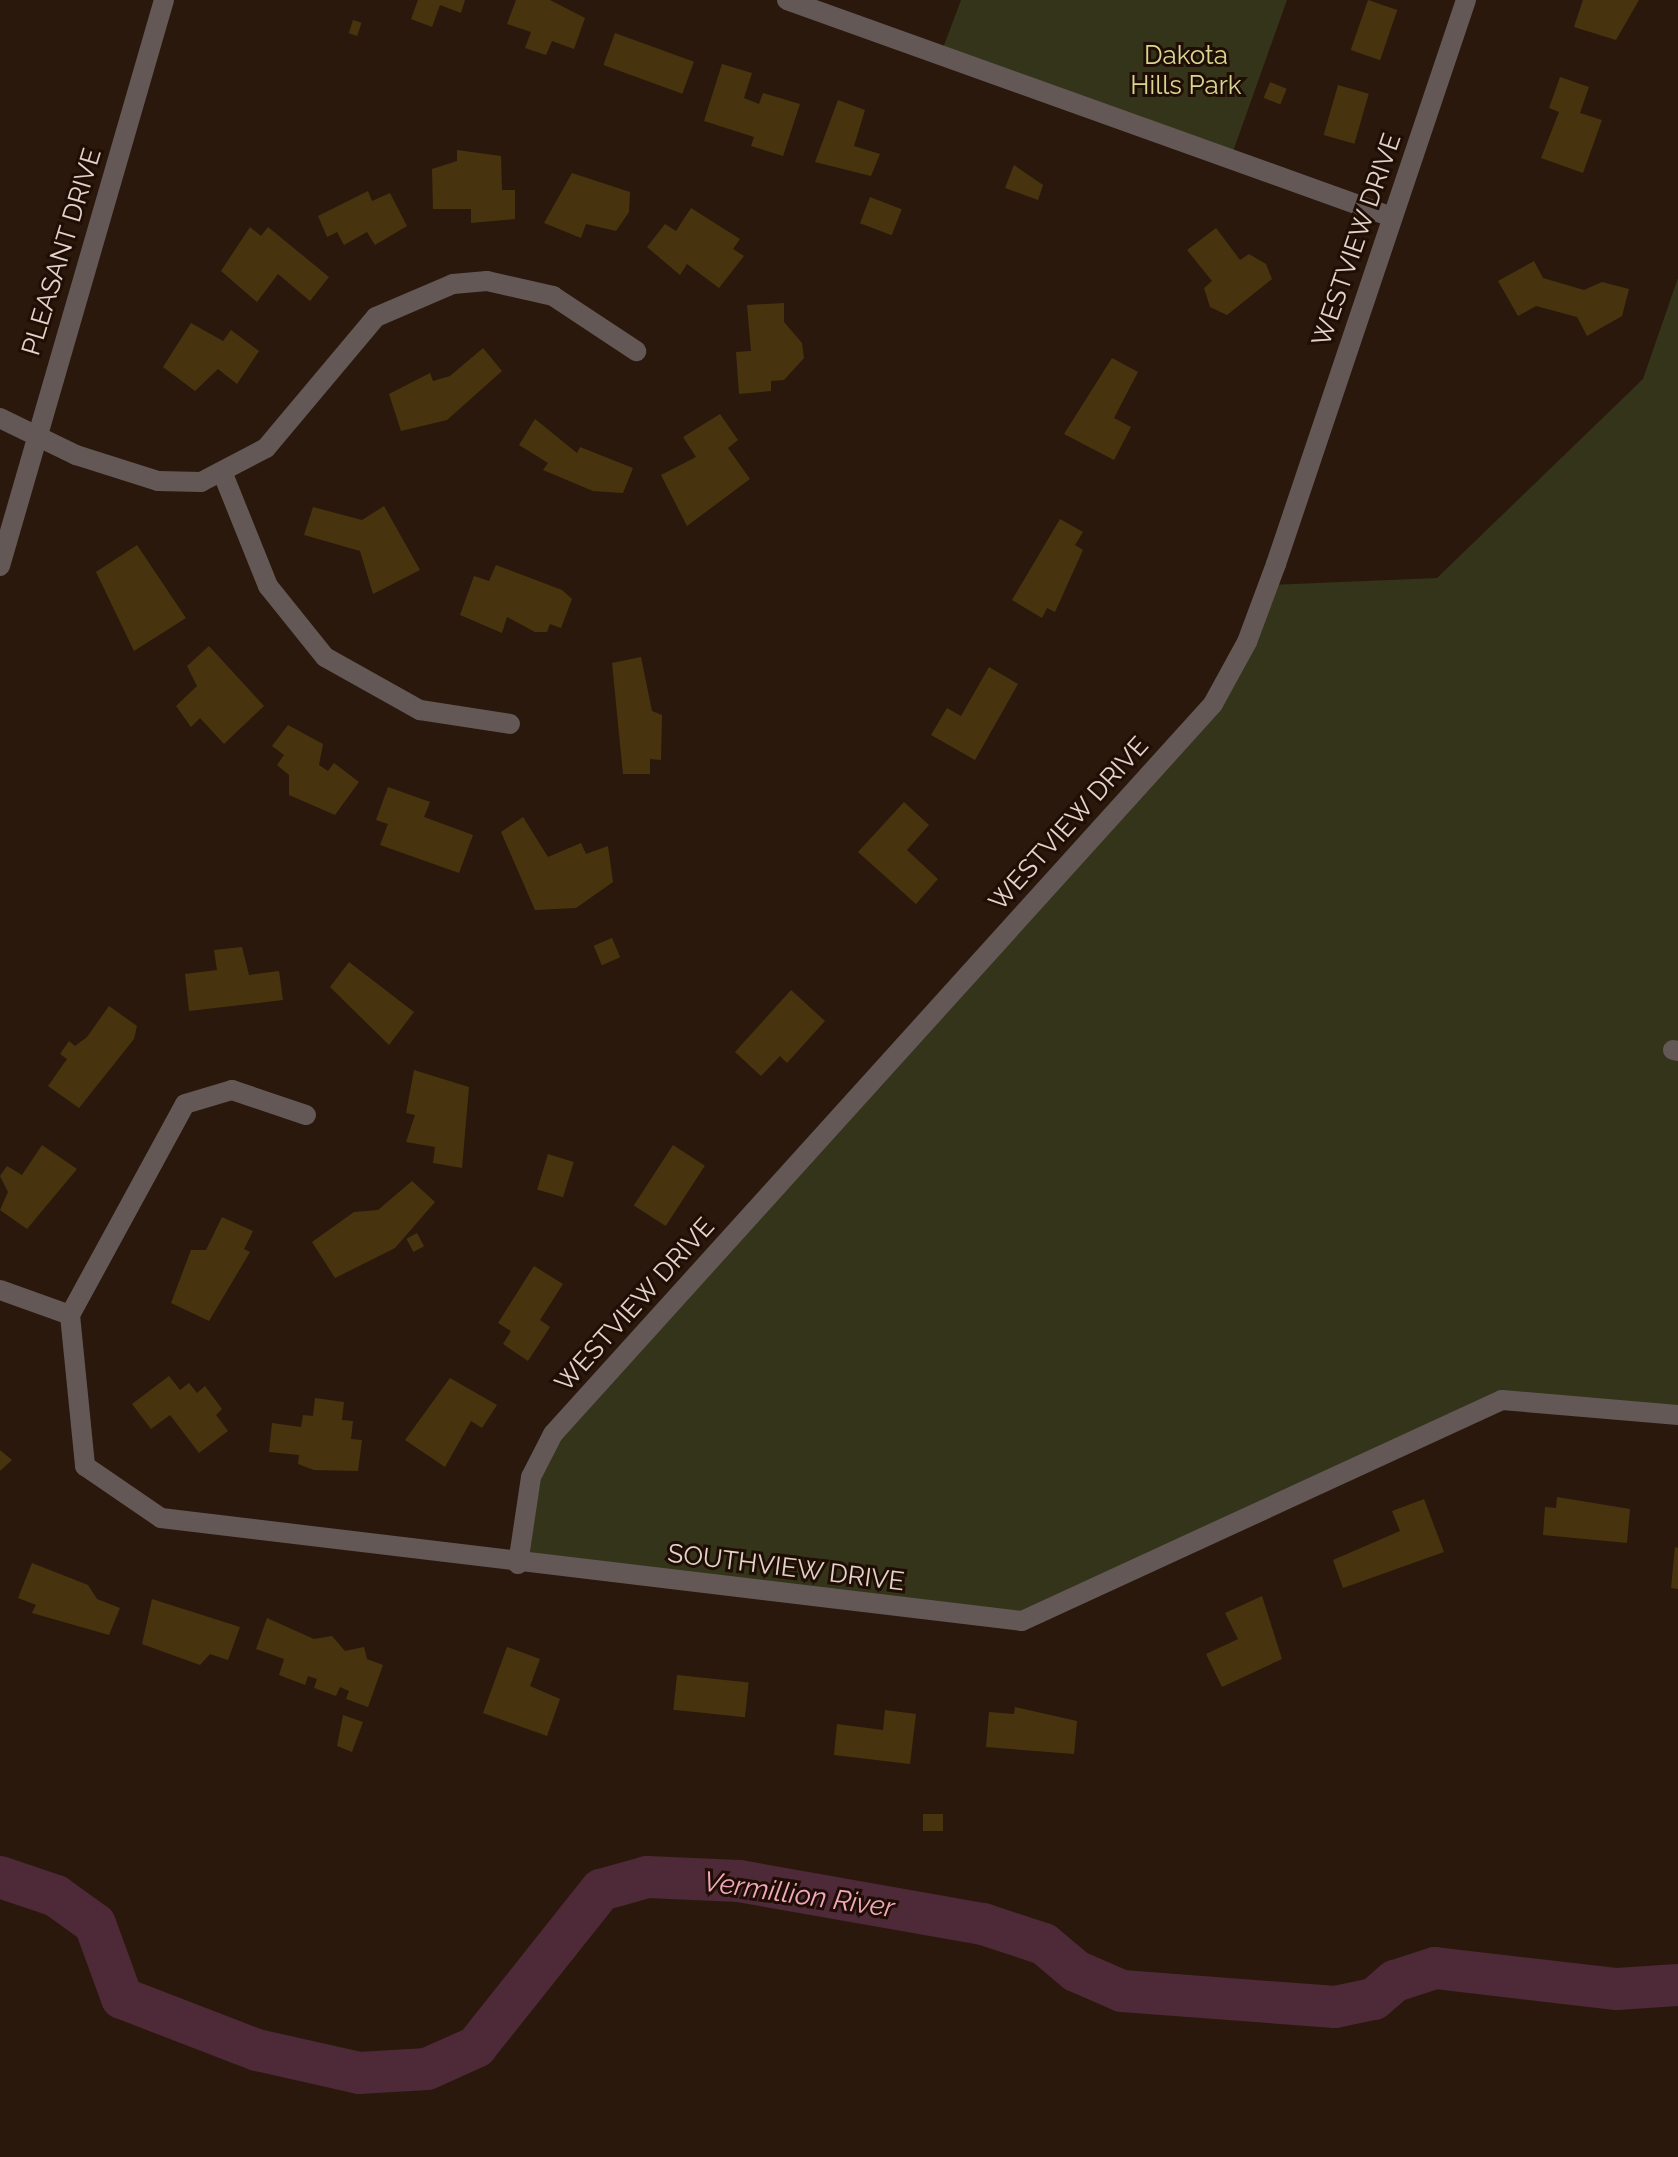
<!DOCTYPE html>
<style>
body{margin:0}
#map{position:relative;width:1678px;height:2157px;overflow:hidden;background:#2a180c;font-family:Raleway,sans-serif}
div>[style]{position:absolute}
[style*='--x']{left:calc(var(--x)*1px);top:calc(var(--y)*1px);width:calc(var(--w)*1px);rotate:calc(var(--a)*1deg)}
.green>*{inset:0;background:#34341a}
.river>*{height:42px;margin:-21px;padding:0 21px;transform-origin:21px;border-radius:21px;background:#4e2937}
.building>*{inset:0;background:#47340e;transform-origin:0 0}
.minor>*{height:20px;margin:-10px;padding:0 10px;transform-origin:10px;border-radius:10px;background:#645857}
span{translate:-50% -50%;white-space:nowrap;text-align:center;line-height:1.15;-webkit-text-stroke:6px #200e04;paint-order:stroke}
.park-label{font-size:26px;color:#d5d792}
.street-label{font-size:26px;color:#e1d4cc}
.water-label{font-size:28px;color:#f0a8c0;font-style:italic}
</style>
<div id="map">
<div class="green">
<div style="clip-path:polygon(961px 0,1287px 0,1230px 160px,940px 56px)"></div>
<div style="clip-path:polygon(1678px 278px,1678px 1415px,1502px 1400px,1022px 1621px,518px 1564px,553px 1434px,1212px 704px,1268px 585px,1437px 578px,1643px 379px)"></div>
</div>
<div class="river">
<div style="--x:0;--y:1877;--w:59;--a:18.7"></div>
<div style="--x:56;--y:1896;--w:48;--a:35.7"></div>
<div style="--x:95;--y:1924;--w:79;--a:70"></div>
<div style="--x:122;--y:1998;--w:145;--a:21.1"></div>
<div style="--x:257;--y:2050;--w:105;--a:12.7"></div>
<div style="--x:359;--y:2073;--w:68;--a:-3.4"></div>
<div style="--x:427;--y:2069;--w:54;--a:-24.2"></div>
<div style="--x:476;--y:2047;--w:201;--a:-51.5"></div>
<div style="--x:601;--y:1890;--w:48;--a:-15.8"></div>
<div style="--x:647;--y:1877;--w:92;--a:2.5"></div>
<div style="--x:739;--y:1881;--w:248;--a:10"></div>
<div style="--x:983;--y:1924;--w:64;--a:18.2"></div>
<div style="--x:1044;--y:1944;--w:42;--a:40.2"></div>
<div style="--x:1076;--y:1971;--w:50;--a:23.5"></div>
<div style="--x:1122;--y:1991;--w:214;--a:4.3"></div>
<div style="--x:1335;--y:2007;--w:40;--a:-12"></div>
<div style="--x:1374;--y:1999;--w:28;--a:-41"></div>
<div style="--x:1395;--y:1981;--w:42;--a:-18"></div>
<div style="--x:1435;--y:1968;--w:183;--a:6.6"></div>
<div style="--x:1617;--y:1989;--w:61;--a:-3.8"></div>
</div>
<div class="building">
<div style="clip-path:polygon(418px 0,465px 0,461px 13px,440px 5px,432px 27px,411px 19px)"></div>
<div style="clip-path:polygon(516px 0,550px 0,585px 18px,574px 49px,552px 41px,546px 55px,525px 48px,531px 32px,507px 24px)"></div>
<div style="left:1368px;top:0;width:31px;height:53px;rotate:19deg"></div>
<div style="clip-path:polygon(1583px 0,1639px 0,1616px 40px,1574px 27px)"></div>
<div style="left:353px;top:20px;width:9px;height:14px;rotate:18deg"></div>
<div style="left:615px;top:33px;width:84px;height:34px;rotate:20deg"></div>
<div style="clip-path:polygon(722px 64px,752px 73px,744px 98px,759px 104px,763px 93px,800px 104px,783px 156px,751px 146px,754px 137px,704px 121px)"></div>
<div style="clip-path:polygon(1560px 77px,1589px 87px,1580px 113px,1602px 120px,1583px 173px,1541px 158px,1559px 112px,1549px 108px)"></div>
<div style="left:1270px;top:82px;width:18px;height:17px;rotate:22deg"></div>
<div style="left:1338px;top:85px;width:32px;height:52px;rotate:16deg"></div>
<div style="clip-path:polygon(838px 100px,865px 110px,854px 146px,880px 154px,871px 176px,815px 162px)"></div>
<div style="clip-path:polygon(457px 150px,501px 156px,502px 190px,515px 190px,515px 219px,471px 223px,471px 209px,433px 209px,432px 169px,457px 161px)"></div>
<div style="clip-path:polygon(1014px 165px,1043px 185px,1038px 200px,1005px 188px)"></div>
<div style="clip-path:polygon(572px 173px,630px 192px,629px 212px,616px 231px,586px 224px,581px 238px,544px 223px)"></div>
<div style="clip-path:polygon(368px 191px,372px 201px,390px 193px,407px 226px,375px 245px,367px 232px,344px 245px,337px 232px,327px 237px,318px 216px)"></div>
<div style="left:870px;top:197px;width:34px;height:28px;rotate:21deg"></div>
<div style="clip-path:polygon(691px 208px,740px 239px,733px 249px,744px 256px,719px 288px,687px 264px,680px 275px,647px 247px,665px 224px,676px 231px)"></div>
<div style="clip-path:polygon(250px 227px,261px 236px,268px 227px,329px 277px,310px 301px,278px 274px,257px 302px,221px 271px)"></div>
<div style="clip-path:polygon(1216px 228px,1240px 260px,1249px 254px,1266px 264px,1272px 279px,1227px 315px,1210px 307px,1204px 288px,1212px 281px,1187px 250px)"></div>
<div style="clip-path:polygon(1534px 261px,1543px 278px,1584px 290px,1602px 282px,1629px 289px,1622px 316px,1587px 336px,1577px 317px,1536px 306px,1518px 316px,1498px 281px)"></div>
<div style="clip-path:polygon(784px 303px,784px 322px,802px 343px,804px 358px,784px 380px,771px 381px,771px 391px,739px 394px,736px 352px,751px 351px,747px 305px)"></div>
<div style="clip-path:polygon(191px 323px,223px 341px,231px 330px,259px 351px,237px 384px,218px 369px,195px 391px,163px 367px)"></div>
<div style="clip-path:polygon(483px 348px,502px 371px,447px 420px,401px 431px,389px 394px,430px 373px,433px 381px,450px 376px)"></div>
<div style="clip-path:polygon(1112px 358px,1138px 372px,1114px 418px,1131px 427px,1114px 460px,1064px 434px)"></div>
<div style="clip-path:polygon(720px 414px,738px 440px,728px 448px,750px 479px,687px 526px,661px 475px,696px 457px,683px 437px)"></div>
<div style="clip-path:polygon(535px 419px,577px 453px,580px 447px,633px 468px,623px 493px,593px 491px,543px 470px,548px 463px,519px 445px)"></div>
<div style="clip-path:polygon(384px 506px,420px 570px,373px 594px,360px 551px,304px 535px,313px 507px,362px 520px)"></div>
<div style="clip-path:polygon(1060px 519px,1083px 532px,1075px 545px,1083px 550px,1055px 612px,1047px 608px,1042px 618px,1012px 600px)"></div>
<div style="clip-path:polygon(137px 545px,186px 618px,134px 651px,96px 572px)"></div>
<div style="clip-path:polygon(496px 565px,562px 590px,572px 599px,561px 628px,550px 624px,547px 632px,535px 632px,507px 617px,502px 633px,460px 615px,474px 576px,489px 581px)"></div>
<div style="clip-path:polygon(209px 646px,264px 706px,224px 744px,200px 718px,191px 727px,176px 706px,197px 686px,187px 666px)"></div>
<div style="clip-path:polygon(641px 657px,652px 711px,662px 715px,661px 760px,650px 759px,650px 774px,623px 774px,612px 663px)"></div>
<div style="clip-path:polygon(989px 667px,1018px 684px,975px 760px,931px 735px,947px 708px,961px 716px)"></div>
<div style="clip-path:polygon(288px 725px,323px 744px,319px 765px,328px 771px,334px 763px,359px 782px,335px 815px,289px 795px,289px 775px,277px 765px,284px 755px,272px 746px)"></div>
<div style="clip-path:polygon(388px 787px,430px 802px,424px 817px,473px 835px,459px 873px,380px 845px,388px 824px,376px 820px)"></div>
<div style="clip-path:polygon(904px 802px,929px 825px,907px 850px,938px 879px,916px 904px,858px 852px)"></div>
<div style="clip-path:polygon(523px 817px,548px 857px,581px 843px,586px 854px,608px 846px,613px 882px,576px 908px,535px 910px,501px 832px)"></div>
<div style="left:612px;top:938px;width:21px;height:20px;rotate:67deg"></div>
<div style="clip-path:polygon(242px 947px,249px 975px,279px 971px,283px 1000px,189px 1011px,185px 974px,217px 970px,214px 950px)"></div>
<div style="clip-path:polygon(349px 962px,414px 1012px,389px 1045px,330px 987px)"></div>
<div style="clip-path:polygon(791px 990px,825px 1021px,787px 1063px,780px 1056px,761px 1076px,735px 1052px)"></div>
<div style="clip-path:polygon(109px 1006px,137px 1026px,134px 1039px,79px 1108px,48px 1086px,67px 1059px,60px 1054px,69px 1041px,75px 1046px,87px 1037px)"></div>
<div style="clip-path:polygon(414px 1070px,469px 1087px,462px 1168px,433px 1163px,435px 1147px,406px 1142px,415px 1115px,406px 1113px)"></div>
<div style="clip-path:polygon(42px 1145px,77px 1169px,27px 1229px,0 1210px,8px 1192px,0 1176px,7px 1166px,22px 1175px)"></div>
<div style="left:673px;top:1145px;width:38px;height:72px;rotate:33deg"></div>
<div style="left:548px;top:1154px;width:27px;height:37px;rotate:17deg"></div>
<div style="clip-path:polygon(412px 1181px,435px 1202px,395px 1248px,335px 1278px,312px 1242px,354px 1212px,378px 1210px)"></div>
<div style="clip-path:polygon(222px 1217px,253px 1231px,244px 1249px,250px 1252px,209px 1321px,171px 1303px,191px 1250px,206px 1250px)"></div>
<div style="left:417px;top:1233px;width:15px;height:12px;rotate:62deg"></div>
<div style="clip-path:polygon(534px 1266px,563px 1284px,540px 1320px,550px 1327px,528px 1361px,503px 1344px,511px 1331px,498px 1323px)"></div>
<div style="clip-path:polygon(169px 1376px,180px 1390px,189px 1383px,197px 1393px,205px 1386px,222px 1409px,216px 1415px,228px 1431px,199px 1453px,170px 1415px,151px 1429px,132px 1404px)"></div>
<div style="clip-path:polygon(450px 1378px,497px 1405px,482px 1428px,471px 1421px,445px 1467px,405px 1440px)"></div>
<div style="clip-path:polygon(315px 1398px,344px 1402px,342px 1420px,353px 1421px,351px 1439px,362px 1440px,358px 1471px,314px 1470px,298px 1464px,299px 1455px,269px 1452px,272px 1423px,301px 1427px,303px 1415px,313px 1416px)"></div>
<div style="clip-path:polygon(0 1450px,12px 1460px,0 1471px)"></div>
<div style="clip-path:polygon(1557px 1497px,1630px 1509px,1627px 1543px,1543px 1535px,1545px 1507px,1556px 1508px)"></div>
<div style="clip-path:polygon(1424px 1499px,1444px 1552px,1343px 1588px,1333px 1560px,1400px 1531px,1392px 1511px)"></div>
<div style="clip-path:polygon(1675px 1547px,1678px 1548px,1678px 1589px,1671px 1588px)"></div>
<div style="clip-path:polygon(32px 1563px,88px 1585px,97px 1599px,120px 1608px,109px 1635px,32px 1613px,36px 1605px,18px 1598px)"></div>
<div style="clip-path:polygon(1262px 1596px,1282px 1659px,1222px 1687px,1206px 1654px,1238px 1639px,1225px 1613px)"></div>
<div style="clip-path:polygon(152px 1599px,240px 1627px,228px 1660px,210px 1654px,200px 1665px,142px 1644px)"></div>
<div style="clip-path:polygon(267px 1618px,314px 1639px,332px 1636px,345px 1651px,364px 1647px,367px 1659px,383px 1665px,368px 1707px,346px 1699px,349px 1691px,340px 1687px,336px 1696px,314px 1688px,317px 1679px,308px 1676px,305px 1685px,279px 1675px,284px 1659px,256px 1649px)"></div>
<div style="clip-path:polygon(507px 1647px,540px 1659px,530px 1686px,560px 1699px,547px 1736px,483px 1713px)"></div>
<div style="left:677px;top:1675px;width:72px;height:35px;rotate:6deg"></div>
<div style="clip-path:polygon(1015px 1707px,1077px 1721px,1074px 1754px,986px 1747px,989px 1712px,1014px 1714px)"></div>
<div style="clip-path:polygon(885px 1710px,916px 1714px,910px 1764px,834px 1755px,837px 1724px,883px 1730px)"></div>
<div style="clip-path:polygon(343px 1715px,363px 1722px,352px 1752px,337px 1746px)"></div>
<div style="left:943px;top:1814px;width:17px;height:20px;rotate:90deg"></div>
</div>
<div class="minor">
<div style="--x:787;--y:0;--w:643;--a:19.73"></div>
<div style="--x:0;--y:418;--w:85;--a:26"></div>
<div style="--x:76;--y:455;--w:86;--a:17.6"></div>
<div style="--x:158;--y:481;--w:43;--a:1.3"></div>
<div style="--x:201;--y:482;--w:73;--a:-27.6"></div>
<div style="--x:266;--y:448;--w:171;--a:-50"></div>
<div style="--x:376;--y:317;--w:84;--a:-23.2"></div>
<div style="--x:453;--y:284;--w:34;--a:-5"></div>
<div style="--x:487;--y:281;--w:68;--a:12.8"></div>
<div style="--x:553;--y:296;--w:100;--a:33.5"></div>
<div style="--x:223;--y:474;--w:121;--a:68.1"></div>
<div style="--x:268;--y:586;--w:91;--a:51.2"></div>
<div style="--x:325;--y:657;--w:109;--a:29.2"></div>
<div style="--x:420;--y:710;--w:91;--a:8.8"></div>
<div style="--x:0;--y:566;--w:589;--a:-73.84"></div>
<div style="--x:1673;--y:1050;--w:5;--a:11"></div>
<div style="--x:0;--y:1290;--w:74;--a:19.7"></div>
<div style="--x:70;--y:1315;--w:152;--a:84.3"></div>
<div style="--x:85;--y:1466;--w:92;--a:34.4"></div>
<div style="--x:161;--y:1518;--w:867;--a:6.82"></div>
<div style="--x:1022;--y:1621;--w:528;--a:-24.72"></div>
<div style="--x:1502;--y:1400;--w:177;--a:4.9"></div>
<div style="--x:70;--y:1315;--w:240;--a:-61.4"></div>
<div style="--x:185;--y:1104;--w:49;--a:-16.6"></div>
<div style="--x:232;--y:1090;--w:78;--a:18.7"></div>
<div style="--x:518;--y:1564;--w:88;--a:-81.5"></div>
<div style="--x:531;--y:1477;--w:48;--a:-62.9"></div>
<div style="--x:553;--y:1434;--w:984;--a:-47.88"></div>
<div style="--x:1213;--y:704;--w:71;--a:-61.3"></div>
<div style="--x:1247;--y:642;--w:83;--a:-69.6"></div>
<div style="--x:1276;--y:564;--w:595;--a:-71.38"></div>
</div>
<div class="park-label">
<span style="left:1186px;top:71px">Dakota<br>Hills Park</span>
</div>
<div class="street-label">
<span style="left:1357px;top:240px;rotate:-71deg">WESTVIEW DRIVE</span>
<span style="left:62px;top:252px;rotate:-73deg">PLEASANT DRIVE</span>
<span style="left:1069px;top:824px;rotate:-48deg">WESTVIEW DRIVE</span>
<span style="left:635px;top:1305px;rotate:-48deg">WESTVIEW DRIVE</span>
<span style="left:786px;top:1568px;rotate:7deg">SOUTHVIEW DRIVE</span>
</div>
<div class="water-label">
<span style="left:799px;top:1895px;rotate:8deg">Vermillion River</span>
</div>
</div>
